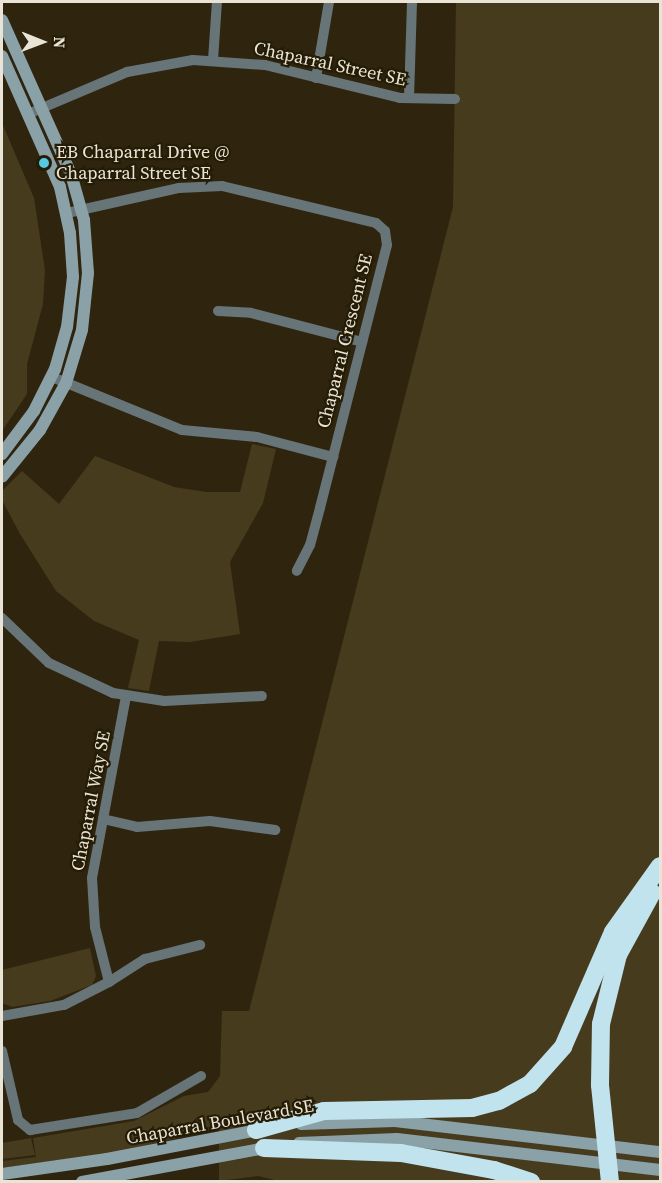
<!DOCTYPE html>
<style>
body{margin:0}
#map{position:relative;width:662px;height:1183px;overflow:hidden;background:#2f250f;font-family:"Source Serif 4",serif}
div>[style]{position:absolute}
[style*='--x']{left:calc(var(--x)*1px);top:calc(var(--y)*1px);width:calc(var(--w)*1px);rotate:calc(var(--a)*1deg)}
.green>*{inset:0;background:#473b1e}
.street>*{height:10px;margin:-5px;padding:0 5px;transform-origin:5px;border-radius:5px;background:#677579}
.secondary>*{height:12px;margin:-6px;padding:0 6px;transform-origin:6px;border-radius:6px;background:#8ba1a8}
.highway>*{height:18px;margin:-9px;padding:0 9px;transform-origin:9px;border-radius:9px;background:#c0e3ed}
.dots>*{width:16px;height:16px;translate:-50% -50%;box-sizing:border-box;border:3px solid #251c05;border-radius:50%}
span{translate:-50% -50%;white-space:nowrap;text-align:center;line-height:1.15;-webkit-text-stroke:4.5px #251c05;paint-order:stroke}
.street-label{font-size:18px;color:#eae4d6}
.poi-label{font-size:18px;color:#eae4d6}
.left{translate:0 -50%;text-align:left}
.frame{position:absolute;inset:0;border:3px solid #eae4d6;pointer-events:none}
.north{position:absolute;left:12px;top:12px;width:60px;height:60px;-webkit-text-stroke:4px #251c05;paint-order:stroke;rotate:91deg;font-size:16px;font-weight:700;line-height:24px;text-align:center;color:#eae4d6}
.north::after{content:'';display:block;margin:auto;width:21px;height:27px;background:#eae4d6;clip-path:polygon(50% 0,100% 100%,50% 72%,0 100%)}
</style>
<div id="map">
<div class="green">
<div style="clip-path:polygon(456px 2px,660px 2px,660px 1181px,283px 1182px,258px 1176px,219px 1181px,219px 1128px,118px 1152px,2px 1168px,2px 1161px,36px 1157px,33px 1138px,134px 1121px,184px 1096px,208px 1092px,220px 1076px,222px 1011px,249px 1011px,453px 207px)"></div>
<div style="clip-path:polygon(2px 123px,34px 198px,45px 270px,43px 304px,27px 364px,27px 394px,2px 431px)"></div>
<div style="clip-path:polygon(252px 444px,276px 449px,263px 503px,230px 562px,240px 634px,190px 642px,159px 641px,149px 691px,128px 688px,139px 640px,94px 621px,56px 591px,20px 534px,2px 500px,2px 491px,22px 471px,59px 504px,95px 456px,174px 487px,206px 492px,240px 492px)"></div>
<div style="clip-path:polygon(90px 948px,96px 976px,92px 985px,50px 1001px,12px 1007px,2px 1003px,2px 970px)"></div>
<div style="clip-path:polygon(31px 1138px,35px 1155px,2px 1159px,2px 1143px)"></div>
</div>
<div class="street">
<div style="--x:213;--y:60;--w:58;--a:-86.1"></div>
<div style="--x:316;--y:78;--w:77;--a:-80.3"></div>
<div style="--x:409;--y:98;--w:96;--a:-88.2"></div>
<div style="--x:28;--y:114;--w:108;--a:-23"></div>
<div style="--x:127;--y:72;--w:67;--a:-10.3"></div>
<div style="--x:193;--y:60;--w:72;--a:4"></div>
<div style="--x:265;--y:65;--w:139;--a:13.7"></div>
<div style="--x:400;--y:98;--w:55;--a:1"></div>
<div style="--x:67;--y:213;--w:115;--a:-12.6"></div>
<div style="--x:179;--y:188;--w:43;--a:-2.7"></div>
<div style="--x:222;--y:186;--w:158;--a:13.5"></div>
<div style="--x:376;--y:223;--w:12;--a:42"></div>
<div style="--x:385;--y:231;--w:14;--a:82"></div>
<div style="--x:387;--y:245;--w:271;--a:104.3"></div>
<div style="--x:320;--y:508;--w:38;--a:105"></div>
<div style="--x:310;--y:545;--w:29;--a:117"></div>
<div style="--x:218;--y:311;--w:33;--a:3"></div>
<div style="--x:251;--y:313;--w:115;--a:14.6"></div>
<div style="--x:52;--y:377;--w:140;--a:22.2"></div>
<div style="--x:182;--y:430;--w:75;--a:5.3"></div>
<div style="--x:257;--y:437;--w:79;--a:14.7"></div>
<div style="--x:2;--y:618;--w:65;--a:43.8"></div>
<div style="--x:49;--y:663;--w:71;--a:25.1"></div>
<div style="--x:113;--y:693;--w:52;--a:8.9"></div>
<div style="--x:164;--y:701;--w:98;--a:-2.9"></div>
<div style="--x:103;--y:819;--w:35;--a:13"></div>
<div style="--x:137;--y:827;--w:73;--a:-4.7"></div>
<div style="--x:210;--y:821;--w:66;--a:7.9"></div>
<div style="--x:109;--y:982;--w:43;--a:-32.6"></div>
<div style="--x:145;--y:959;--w:57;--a:-14.3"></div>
<div style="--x:2;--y:1016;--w:63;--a:-10.1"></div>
<div style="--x:64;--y:1005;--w:51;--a:-27.1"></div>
<div style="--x:109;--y:982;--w:57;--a:-104.3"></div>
<div style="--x:95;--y:927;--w:49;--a:-93.5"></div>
<div style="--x:92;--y:878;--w:184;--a:-79.4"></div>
<div style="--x:2;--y:1051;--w:71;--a:76.9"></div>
<div style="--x:18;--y:1120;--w:16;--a:40"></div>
<div style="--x:30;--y:1130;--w:108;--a:-9"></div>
<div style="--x:137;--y:1113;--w:74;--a:-30"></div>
</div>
<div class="secondary">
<div style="--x:2;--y:20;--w:169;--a:65.9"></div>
<div style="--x:71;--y:174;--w:48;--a:74.2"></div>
<div style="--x:84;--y:220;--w:53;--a:85.7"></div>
<div style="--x:88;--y:273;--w:57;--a:96"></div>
<div style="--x:82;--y:330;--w:55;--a:106.8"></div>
<div style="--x:66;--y:383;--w:54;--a:119"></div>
<div style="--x:40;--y:430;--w:60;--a:129"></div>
<div style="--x:2;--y:56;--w:143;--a:66.1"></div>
<div style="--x:60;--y:187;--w:47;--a:77.7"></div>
<div style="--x:70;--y:233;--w:44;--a:86.1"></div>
<div style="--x:73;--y:277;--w:50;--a:96.8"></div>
<div style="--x:67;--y:327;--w:44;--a:105.9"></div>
<div style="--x:55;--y:369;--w:47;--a:116.6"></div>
<div style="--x:34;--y:411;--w:54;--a:126.7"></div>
<div style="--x:301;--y:1124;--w:94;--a:-1.8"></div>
<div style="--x:395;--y:1121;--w:267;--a:6.7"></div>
<div style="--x:299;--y:1143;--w:98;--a:-2.3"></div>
<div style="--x:397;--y:1139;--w:265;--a:6.7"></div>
<div style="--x:2;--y:1174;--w:106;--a:-8.1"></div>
<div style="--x:107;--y:1159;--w:159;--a:-10.9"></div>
<div style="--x:82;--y:1182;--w:191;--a:-10.5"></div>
</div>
<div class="highway">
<div style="--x:256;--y:1130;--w:71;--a:-15.6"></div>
<div style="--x:324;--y:1111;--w:148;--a:-1.2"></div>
<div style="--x:472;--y:1108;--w:28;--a:-15"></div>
<div style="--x:499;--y:1101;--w:35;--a:-29"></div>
<div style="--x:530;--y:1084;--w:50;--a:-48.3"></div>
<div style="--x:563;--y:1047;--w:125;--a:-66.5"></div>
<div style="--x:613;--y:932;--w:81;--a:-54.5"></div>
<div style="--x:264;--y:1148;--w:137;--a:2.1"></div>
<div style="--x:401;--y:1153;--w:95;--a:10.4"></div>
<div style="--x:494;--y:1170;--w:39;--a:18"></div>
<div style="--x:610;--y:1182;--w:98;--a:-95.9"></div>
<div style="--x:600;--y:1085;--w:61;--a:-89.1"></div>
<div style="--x:601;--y:1024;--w:71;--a:-76.2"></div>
<div style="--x:618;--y:955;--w:71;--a:-61.3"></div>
</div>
<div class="dots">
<div style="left:44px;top:163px;background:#58c9e3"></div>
</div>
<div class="street-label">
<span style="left:330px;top:64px;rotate:12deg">Chaparral Street SE</span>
<span style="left:345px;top:341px;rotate:-76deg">Chaparral Crescent SE</span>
<span style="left:91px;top:801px;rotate:-79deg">Chaparral Way SE</span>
<span style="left:220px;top:1122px;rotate:-10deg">Chaparral Boulevard SE</span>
</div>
<div class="poi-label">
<span class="left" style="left:56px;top:163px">EB Chaparral Drive @<br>Chaparral Street SE</span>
</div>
<div class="frame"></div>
<div class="north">N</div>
</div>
